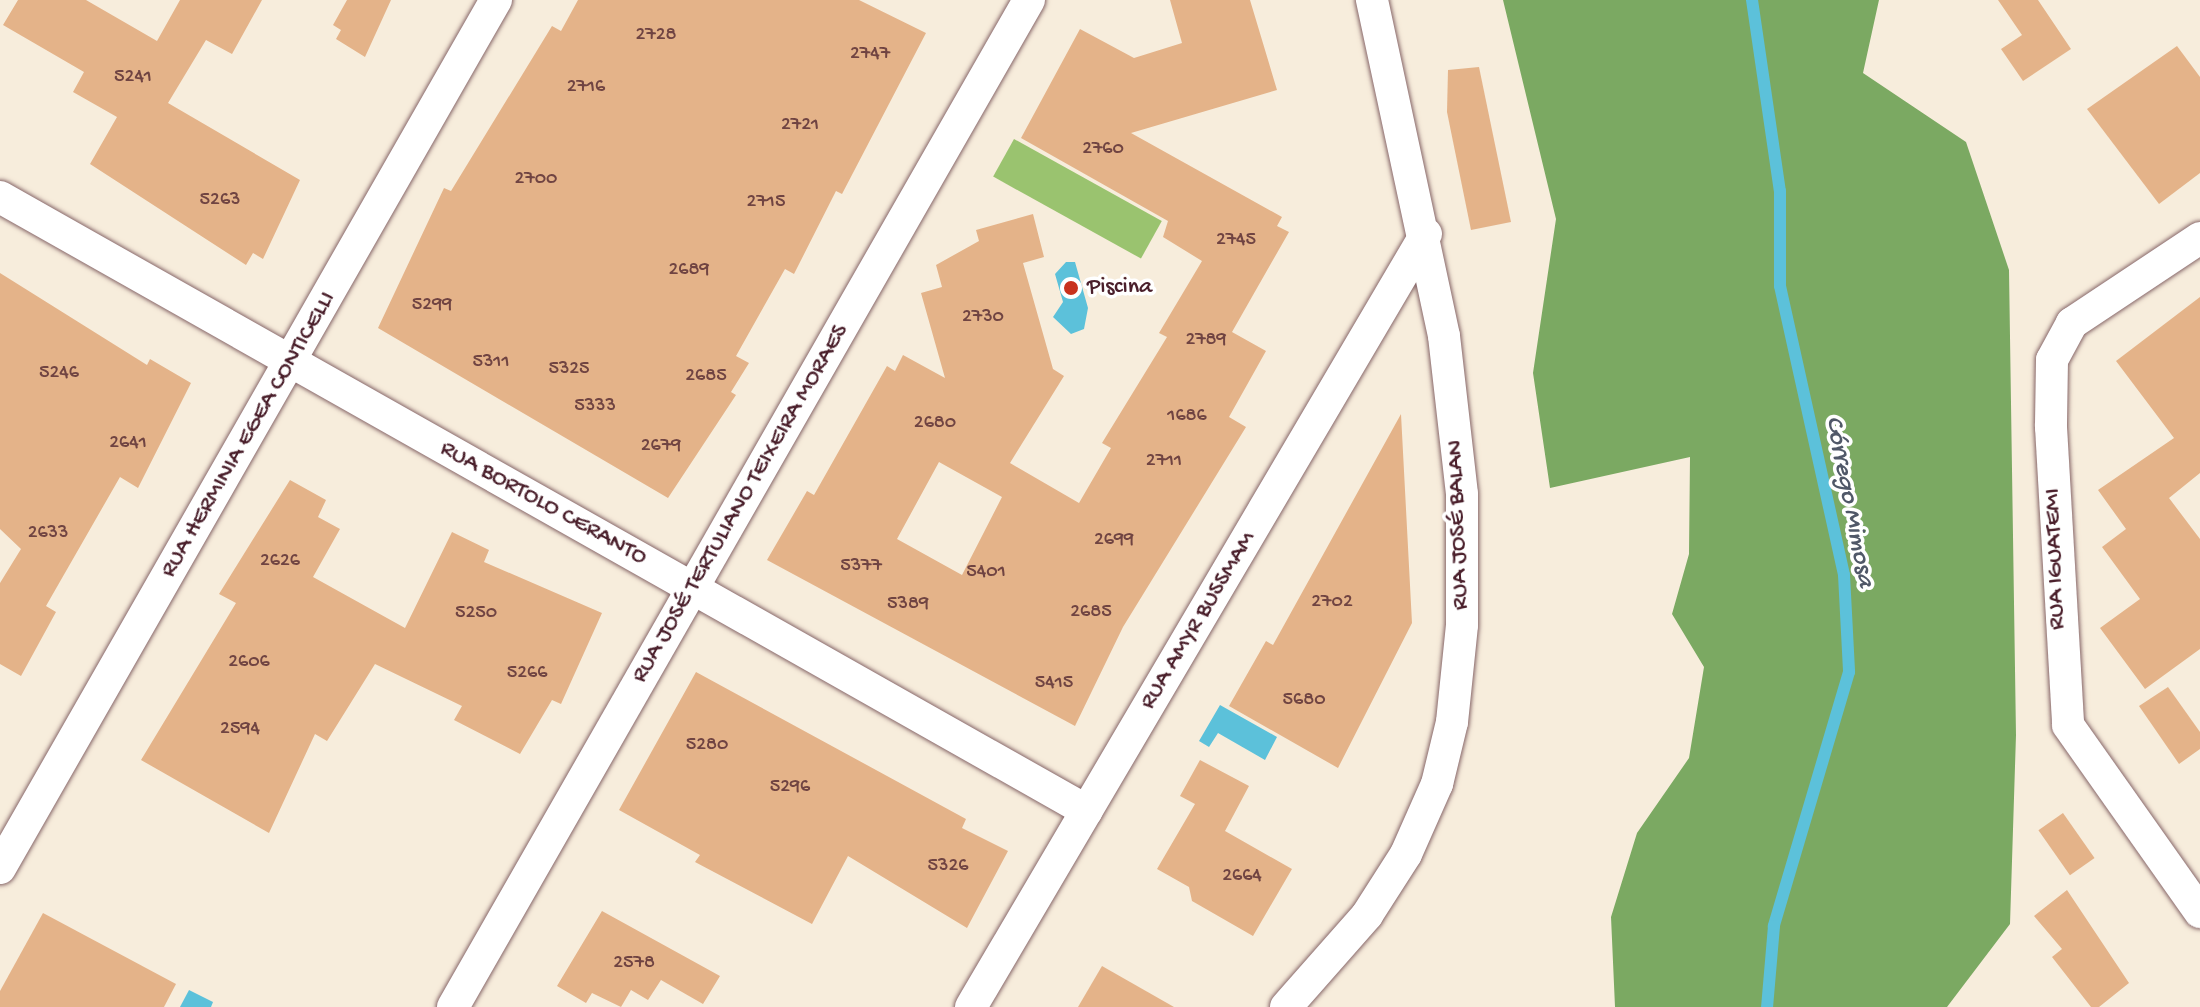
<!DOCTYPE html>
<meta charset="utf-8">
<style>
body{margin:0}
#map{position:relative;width:2200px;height:1007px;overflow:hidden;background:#f7eddc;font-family:"Gochi Hand",sans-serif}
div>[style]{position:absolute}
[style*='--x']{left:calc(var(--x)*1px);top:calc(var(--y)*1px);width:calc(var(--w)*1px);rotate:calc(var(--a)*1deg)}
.green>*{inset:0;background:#9ac36f;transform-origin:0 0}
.forest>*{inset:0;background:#7ba962}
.water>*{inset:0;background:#5cc1da}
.stream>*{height:12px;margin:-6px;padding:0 6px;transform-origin:6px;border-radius:6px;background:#5cc1da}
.building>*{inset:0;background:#e4b389;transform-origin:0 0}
.roads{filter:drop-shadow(0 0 2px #876769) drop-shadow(0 0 2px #876769)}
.minor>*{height:32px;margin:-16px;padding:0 16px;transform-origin:16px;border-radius:16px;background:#fff}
.dots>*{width:22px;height:22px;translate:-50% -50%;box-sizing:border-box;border:4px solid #fff;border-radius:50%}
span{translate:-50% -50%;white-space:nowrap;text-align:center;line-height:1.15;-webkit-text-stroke:7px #fff;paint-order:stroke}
.number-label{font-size:20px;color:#704442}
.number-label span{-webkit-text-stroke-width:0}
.poi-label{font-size:24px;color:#4a1f2b}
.left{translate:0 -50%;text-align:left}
.street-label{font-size:24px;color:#4a1f2b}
.water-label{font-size:26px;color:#505868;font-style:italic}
</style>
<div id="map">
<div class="green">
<div style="left:1014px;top:139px;width:169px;height:43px;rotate:29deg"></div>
</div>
<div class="forest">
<div style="clip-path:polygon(1503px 0,1879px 0,1863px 73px,1966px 142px,2009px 270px,2016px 735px,2010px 924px,1947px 1007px,1615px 1007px,1611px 917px,1637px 833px,1689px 758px,1704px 667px,1672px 614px,1689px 554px,1690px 457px,1550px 488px,1533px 373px,1556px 219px)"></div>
</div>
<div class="water">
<div style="clip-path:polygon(1066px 262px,1075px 262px,1088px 308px,1084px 329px,1071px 334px,1053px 317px,1063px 302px,1055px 274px)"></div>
<div style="clip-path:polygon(1220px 705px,1277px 737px,1265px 760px,1218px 733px,1209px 747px,1199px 741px)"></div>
<div style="clip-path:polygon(189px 990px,213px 1002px,211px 1007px,180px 1007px)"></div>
</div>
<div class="stream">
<div style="--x:1752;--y:0;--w:193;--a:81.7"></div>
<div style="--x:1780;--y:191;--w:95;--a:90"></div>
<div style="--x:1780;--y:286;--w:296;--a:77.5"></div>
<div style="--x:1844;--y:575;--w:97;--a:87"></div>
<div style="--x:1849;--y:672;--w:265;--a:106.5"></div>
<div style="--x:1774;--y:926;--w:81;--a:94.9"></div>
</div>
<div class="building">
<div style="clip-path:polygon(18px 0,86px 0,157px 41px,180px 0,262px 0,232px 54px,206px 40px,168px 103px,300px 180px,263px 259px,253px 253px,246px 265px,90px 164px,117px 117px,73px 92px,84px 72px,3px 25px)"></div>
<div style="clip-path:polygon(347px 0,391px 0,365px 57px,336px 39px,341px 30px,333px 25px)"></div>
<div style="clip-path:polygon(578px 0,859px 0,926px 33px,842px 194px,836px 191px,794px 274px,785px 269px,736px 356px,749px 363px,731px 392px,736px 395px,668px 498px,378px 328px,444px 188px,451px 191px,552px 26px,561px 31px)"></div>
<div style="clip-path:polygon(evenodd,1170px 0,1250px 0,1277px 90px,1131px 133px,1282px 217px,1277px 226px,1289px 232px,1232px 332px,1266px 351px,1229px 417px,1246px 427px,1123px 627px,1075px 726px,767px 560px,807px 491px,814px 495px,887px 366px,895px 371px,903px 355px,945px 378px,921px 293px,942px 287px,936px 265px,979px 241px,976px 230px,1033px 214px,1044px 257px,1023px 263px,1053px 369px,1064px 376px,1010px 463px,1079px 503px,1111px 448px,1102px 443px,1167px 337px,1159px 333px,1202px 261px,1163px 237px,1168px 221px,1021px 138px,1080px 29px,1134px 58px,1182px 43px,1170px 0,939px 462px,1002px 497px,962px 575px,897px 539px,939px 462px)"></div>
<div style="clip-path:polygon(1998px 0,2038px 0,2071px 49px,2023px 81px,2001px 49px,2022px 35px)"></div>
<div style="clip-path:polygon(2177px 46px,2200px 77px,2200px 173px,2159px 204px,2087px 109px)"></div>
<div style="clip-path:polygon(1479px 67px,1511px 222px,1471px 230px,1447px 112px,1448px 70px)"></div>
<div style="clip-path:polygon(0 273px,147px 365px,150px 359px,191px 383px,138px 488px,120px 477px,46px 606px,56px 612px,21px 676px,0 664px,0 583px,21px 549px,0 529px)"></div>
<div style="clip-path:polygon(2200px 297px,2200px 473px,2169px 498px,2200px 539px,2200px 649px,2145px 689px,2100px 628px,2140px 599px,2102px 547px,2126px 529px,2098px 490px,2174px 438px,2116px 361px)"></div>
<div style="clip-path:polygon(1401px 414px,1412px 623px,1338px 768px,1229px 706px,1266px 641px,1273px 645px)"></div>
<div style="clip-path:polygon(290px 480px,326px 500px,318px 517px,340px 529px,313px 577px,405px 628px,452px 532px,489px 550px,484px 562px,602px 613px,561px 704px,552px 700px,520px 754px,454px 720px,462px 706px,375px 664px,327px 741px,315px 734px,269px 833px,141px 760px,236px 603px,219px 594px)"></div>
<div style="clip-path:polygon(696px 672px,966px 819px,962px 828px,1008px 851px,967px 928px,848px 856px,812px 924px,695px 862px,700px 855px,619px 810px)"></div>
<div style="clip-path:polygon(2168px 687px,2200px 732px,2200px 749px,2179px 764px,2139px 706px)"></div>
<div style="clip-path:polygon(1200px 760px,1249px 786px,1225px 831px,1292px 869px,1253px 936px,1192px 901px,1189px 887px,1157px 869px,1195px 804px,1180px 796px)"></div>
<div style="left:2063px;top:813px;width:55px;height:30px;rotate:55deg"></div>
<div style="clip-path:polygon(2067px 890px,2129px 983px,2099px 1007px,2091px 1007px,2052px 957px,2062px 949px,2034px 916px)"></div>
<div style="clip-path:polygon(602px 911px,720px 976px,703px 1004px,661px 980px,648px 1000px,631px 990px,621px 1007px,592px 993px,586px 1003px,557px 986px)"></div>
<div style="clip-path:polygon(43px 913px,176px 984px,164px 1007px,0 1007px,0 991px)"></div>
<div style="clip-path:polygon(1102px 966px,1174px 1007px,1078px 1007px)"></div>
</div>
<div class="roads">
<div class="minor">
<div style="--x:0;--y:197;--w:1248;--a:29.46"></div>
<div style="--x:2200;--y:238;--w:154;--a:146.4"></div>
<div style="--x:2072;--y:323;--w:42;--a:118.4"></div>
<div style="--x:2052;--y:360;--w:67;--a:90.9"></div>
<div style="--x:2051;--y:427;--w:298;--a:86.7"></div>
<div style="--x:2068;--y:725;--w:229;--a:54.8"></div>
<div style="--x:0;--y:868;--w:1000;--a:-60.26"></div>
<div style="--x:453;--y:1007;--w:1160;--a:-60.23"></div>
<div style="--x:971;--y:1007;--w:897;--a:-59.52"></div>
<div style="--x:1286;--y:1007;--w:123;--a:-48.6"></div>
<div style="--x:1367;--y:915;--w:72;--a:-57.4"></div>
<div style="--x:1406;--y:854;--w:77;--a:-66.1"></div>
<div style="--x:1437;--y:784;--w:64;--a:-76.4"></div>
<div style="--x:1452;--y:722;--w:98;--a:-84.1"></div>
<div style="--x:1462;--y:625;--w:131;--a:-90"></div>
<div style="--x:1462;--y:494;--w:159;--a:-96.5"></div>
<div style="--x:1444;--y:336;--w:344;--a:-102.1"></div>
</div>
</div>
<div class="dots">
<div style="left:1071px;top:288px;background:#c8321e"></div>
</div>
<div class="number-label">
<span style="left:656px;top:35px">2728</span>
<span style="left:870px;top:54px">2747</span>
<span style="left:133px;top:77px">5241</span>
<span style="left:586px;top:87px">2716</span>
<span style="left:800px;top:125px">2721</span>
<span style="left:1103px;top:149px">2760</span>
<span style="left:536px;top:179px">2700</span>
<span style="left:220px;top:200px">5263</span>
<span style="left:766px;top:202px">2715</span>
<span style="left:1236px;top:240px">2745</span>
<span style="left:689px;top:270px">2689</span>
<span style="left:432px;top:305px">5299</span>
<span style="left:983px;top:317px">2730</span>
<span style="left:1206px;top:340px">2789</span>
<span style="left:491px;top:362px">5311</span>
<span style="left:569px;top:369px">5325</span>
<span style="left:59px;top:373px">5246</span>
<span style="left:706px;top:376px">2685</span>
<span style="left:595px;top:406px">5333</span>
<span style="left:1187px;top:416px">1686</span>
<span style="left:935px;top:423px">2680</span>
<span style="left:128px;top:443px">2641</span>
<span style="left:661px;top:446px">2679</span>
<span style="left:1164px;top:461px">2711</span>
<span style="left:48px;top:533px">2633</span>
<span style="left:1114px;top:540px">2699</span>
<span style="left:280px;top:561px">2626</span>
<span style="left:861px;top:566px">5377</span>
<span style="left:986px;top:572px">5401</span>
<span style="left:1332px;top:602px">2702</span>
<span style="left:908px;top:604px">5389</span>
<span style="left:1091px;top:612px">2685</span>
<span style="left:476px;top:613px">5250</span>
<span style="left:249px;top:662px">2606</span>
<span style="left:527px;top:673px">5266</span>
<span style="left:1054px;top:683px">5415</span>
<span style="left:1304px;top:700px">5680</span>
<span style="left:240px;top:729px">2594</span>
<span style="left:707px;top:745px">5280</span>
<span style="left:790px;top:787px">5296</span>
<span style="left:948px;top:866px">5326</span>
<span style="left:1242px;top:876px">2664</span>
<span style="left:634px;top:963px">2578</span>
</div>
<div class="poi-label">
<span class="left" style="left:1087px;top:288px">Piscina</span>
</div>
<div class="street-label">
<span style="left:249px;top:435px;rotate:-60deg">RUA HERMINIA EGEA CONTICELLI</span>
<span style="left:543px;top:504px;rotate:29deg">RUA BORTOLO CERANTO</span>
<span style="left:741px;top:504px;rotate:-60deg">RUA JOSÉ TERTULIANO TEIXEIRA MORAES</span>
<span style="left:1459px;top:525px;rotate:-92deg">RUA JOSÉ BALAN</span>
<span style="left:2056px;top:559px;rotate:-92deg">RUA IGUATEMI</span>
<span style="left:1199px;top:621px;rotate:-59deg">RUA AMYR BUSSMAM</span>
</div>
<div class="water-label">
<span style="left:1848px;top:502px;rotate:79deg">Córrego Mimosa</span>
</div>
</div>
